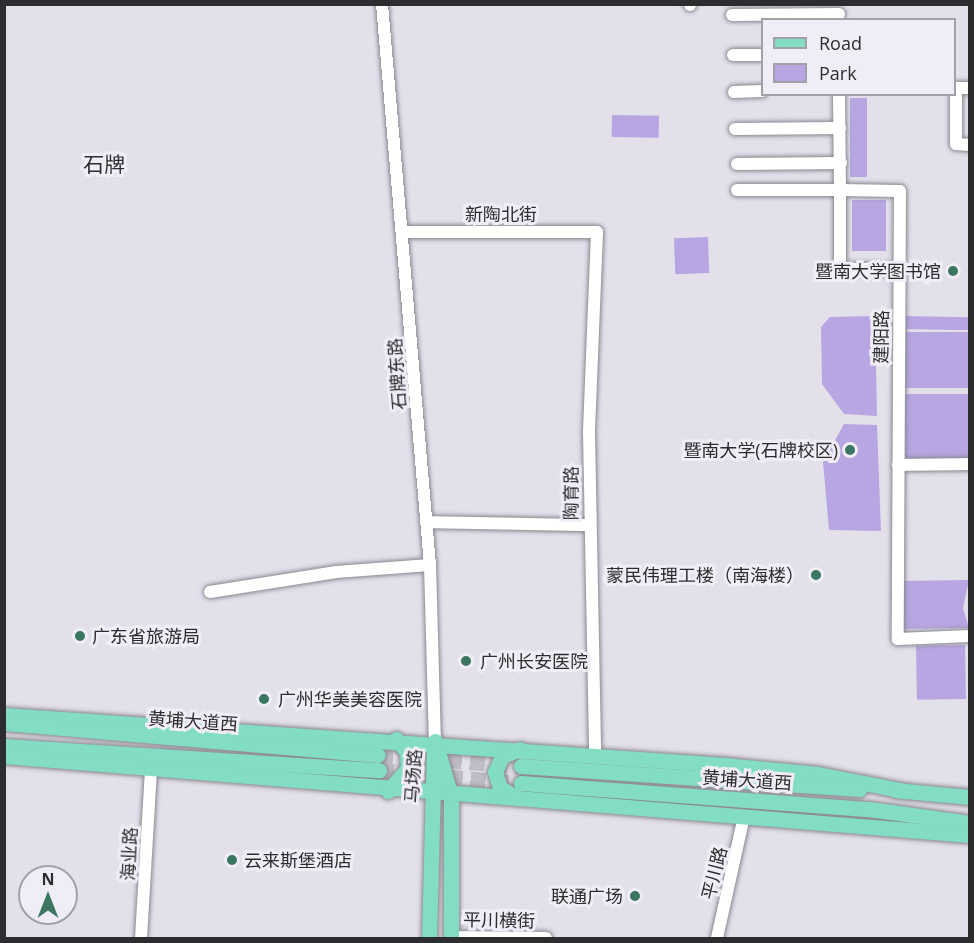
<!DOCTYPE html>
<meta charset="utf-8">
<style>
body{margin:0}
#map{position:relative;width:974px;height:943px;overflow:hidden;background:#e3e0ea;font-family:"Open Sans","Noto Sans SC",sans-serif}
div>[style]{position:absolute}
[style*='--x']{left:calc(var(--x)*1px);top:calc(var(--y)*1px);width:calc(var(--w)*1px);rotate:calc(var(--a)*1deg)}
.green>*{inset:0;background:#b7a6e1;transform-origin:0 0}
.major-tunnel>*{height:15px;margin-top:-7.5px;transform-origin:0;background:repeating-linear-gradient(90deg,#bfbcc5 0 15px,transparent 0 23px)}
.roads{filter:drop-shadow(0 0 2px #8a8891) drop-shadow(0 0 2px #8a8891)}
.minor>*{height:12px;margin:-6px;padding:0 6px;transform-origin:6px;border-radius:6px;background:#fff}
.major>*{height:15px;margin:-7.5px;padding:0 7.5px;transform-origin:7.5px;border-radius:7.5px;background:#82ddc2}
.dots>*{width:16px;height:16px;translate:-50% -50%;box-sizing:border-box;border:3px solid #f0edf7;border-radius:50%}
span{translate:-50% -50%;white-space:nowrap;text-align:center;line-height:1.15;-webkit-text-stroke:6px #f0edf7;paint-order:stroke}
.street-label{font-size:18px;color:#2d2c2f}
.poi-label{font-size:18px;color:#2d2c2f}
.right{translate:-100% -50%;text-align:right}
.left{translate:0 -50%;text-align:left}
.quarter-label{font-size:21px;color:#2d2c2f}
.frame{position:absolute;inset:0;border:6px solid #2d2c2f;pointer-events:none}
.legend{position:absolute;left:761px;top:18px;width:195px;height:78px;box-sizing:border-box;background:#f0edf7;border:2px solid #a2a0a7;margin:0;padding:8px 10px;list-style:none;font-size:18px;color:#2d2c2f}
.legend li{display:flex;align-items:center;gap:12px;height:30px}
.legend b{width:30px;border:2px solid #a2a0a7}
.north{position:absolute;left:18px;top:865px;width:60px;height:60px;box-sizing:border-box;background:#f0edf7;border:2px solid #a2a0a7;border-radius:50%;rotate:0deg;font-size:16px;font-weight:700;line-height:24px;text-align:center;color:#2d2c2f}
.north::after{content:'';display:block;margin:auto;width:21px;height:27px;background:#3a7661;clip-path:polygon(50% 0,100% 100%,50% 72%,0 100%)}
</style>
<div id="map">
<div class="green">
<div style="left:850px;top:98px;width:17px;height:79px"></div>
<div style="left:612px;top:115px;width:47px;height:22px;rotate:1deg"></div>
<div style="left:852px;top:200px;width:34px;height:51px"></div>
<div style="left:708px;top:237px;width:36px;height:34px;rotate:88deg"></div>
<div style="clip-path:polygon(875px 316px,877px 416px,844px 414px,822px 384px,821px 327px,830px 317px)"></div>
<div style="left:904px;top:316px;width:65px;height:13px;rotate:1deg"></div>
<div style="left:899px;top:332px;width:70px;height:56px"></div>
<div style="left:969px;top:394px;width:70px;height:71px;rotate:90deg"></div>
<div style="clip-path:polygon(844px 424px,877px 425px,881px 531px,829px 530px,823px 462px)"></div>
<div style="clip-path:polygon(969px 580px,963px 608px,969px 628px,901px 629px,901px 581px)"></div>
<div style="left:965px;top:645px;width:54px;height:49px;rotate:89deg"></div>
</div>
<div class="major-tunnel">
<div style="--x:378;--y:755;--w:143;--a:4.4"></div>
<div style="--x:379;--y:770;--w:143;--a:5.2"></div>
</div>
<div class="roads">
<div class="minor">
<div style="--x:382;--y:4;--w:563;--a:85.11"></div>
<div style="--x:430;--y:565;--w:176;--a:88.4"></div>
<div style="--x:690;--y:4;--w:1;--a:90"></div>
<div style="--x:732;--y:15;--w:107;--a:-0.5"></div>
<div style="--x:733;--y:55;--w:29;--a:0"></div>
<div style="--x:954;--y:88;--w:16;--a:0"></div>
<div style="--x:956;--y:88;--w:56;--a:90"></div>
<div style="--x:956;--y:144;--w:14;--a:4"></div>
<div style="--x:734;--y:92;--w:28;--a:-2"></div>
<div style="--x:839;--y:94;--w:96;--a:89.4"></div>
<div style="--x:840;--y:190;--w:60;--a:1"></div>
<div style="--x:900;--y:191;--w:448;--a:90.3"></div>
<div style="--x:898;--y:639;--w:72;--a:-2.4"></div>
<div style="--x:735;--y:129;--w:105;--a:-0.5"></div>
<div style="--x:737;--y:164;--w:104;--a:-0.6"></div>
<div style="--x:737;--y:190;--w:103;--a:0"></div>
<div style="--x:840;--y:190;--w:79;--a:90"></div>
<div style="--x:840;--y:269;--w:60;--a:0"></div>
<div style="--x:404;--y:232;--w:193;--a:0"></div>
<div style="--x:597;--y:232;--w:201;--a:92.3"></div>
<div style="--x:589;--y:433;--w:321;--a:88.9"></div>
<div style="--x:898;--y:465;--w:72;--a:-0.8"></div>
<div style="--x:427;--y:522;--w:162;--a:1.1"></div>
<div style="--x:210;--y:592;--w:128;--a:-9"></div>
<div style="--x:336;--y:572;--w:94;--a:-4.3"></div>
<div style="--x:451;--y:937;--w:95;--a:0.6"></div>
<div style="--x:141;--y:938;--w:166;--a:-86.6"></div>
<div style="--x:717;--y:938;--w:125;--a:-77.5"></div>
</div>
<div class="major">
<div style="--x:4;--y:715;--w:723;--a:3.97"></div>
<div style="--x:725;--y:765;--w:93;--a:5.5"></div>
<div style="--x:818;--y:774;--w:89;--a:11.1"></div>
<div style="--x:5;--y:723;--w:374;--a:4.9"></div>
<div style="--x:435;--y:741;--w:57;--a:73.8"></div>
<div style="--x:451;--y:796;--w:142;--a:90"></div>
<div style="--x:4;--y:746;--w:376;--a:3.7"></div>
<div style="--x:4;--y:756;--w:969;--a:4.68"></div>
<div style="--x:521;--y:766;--w:339;--a:3.9"></div>
<div style="--x:521;--y:783;--w:349;--a:4.3"></div>
<div style="--x:869;--y:809;--w:102;--a:7.9"></div>
<div style="--x:895;--y:790;--w:75;--a:5.3"></div>
<div style="--x:388;--y:791;--w:30;--a:-49"></div>
<div style="--x:408;--y:768;--w:16;--a:-94"></div>
<div style="--x:407;--y:752;--w:17;--a:-130"></div>
<div style="--x:518;--y:798;--w:21;--a:-151"></div>
<div style="--x:500;--y:788;--w:17;--a:-107"></div>
<div style="--x:495;--y:772;--w:17;--a:-66"></div>
<div style="--x:502;--y:756;--w:19;--a:-21"></div>
<div style="--x:429;--y:938;--w:188;--a:-88.5"></div>
</div>
</div>
<div class="dots">
<div style="left:953px;top:271px;background:#3a7661"></div>
<div style="left:850px;top:450px;background:#3a7661"></div>
<div style="left:816px;top:575px;background:#3a7661"></div>
<div style="left:80px;top:636px;background:#3a7661"></div>
<div style="left:466px;top:661px;background:#3a7661"></div>
<div style="left:264px;top:699px;background:#3a7661"></div>
<div style="left:232px;top:860px;background:#3a7661"></div>
<div style="left:635px;top:896px;background:#3a7661"></div>
</div>
<div class="street-label">
<span style="left:501px;top:214px">新陶北街</span>
<span style="left:881px;top:337px;rotate:-89deg">建阳路</span>
<span style="left:397px;top:374px;rotate:-94deg">石牌东路</span>
<span style="left:571px;top:493px;rotate:-90deg">陶育路</span>
<span style="left:193px;top:721px;rotate:4deg">黄埔大道西</span>
<span style="left:413px;top:776px;rotate:-86deg">马场路</span>
<span style="left:747px;top:780px;rotate:4deg">黄埔大道西</span>
<span style="left:129px;top:854px;rotate:-87deg">海业路</span>
<span style="left:714px;top:873px;rotate:-76deg">平川路</span>
<span style="left:499px;top:920px;rotate:1deg">平川横街</span>
</div>
<div class="poi-label">
<span class="right" style="left:941px;top:271px">暨南大学图书馆</span>
<span class="right" style="left:838px;top:450px">暨南大学(石牌校区)</span>
<span class="right" style="left:804px;top:575px">蒙民伟理工楼（南海楼）</span>
<span class="left" style="left:92px;top:636px">广东省旅游局</span>
<span class="left" style="left:480px;top:661px">广州长安医院</span>
<span class="left" style="left:278px;top:699px">广州华美美容医院</span>
<span class="left" style="left:244px;top:860px">云来斯堡酒店</span>
<span class="right" style="left:623px;top:896px">联通广场</span>
</div>
<div class="quarter-label">
<span style="left:104px;top:164px">石牌</span>
</div>
<div class="frame"></div>
<ul class="legend">
<li><b style="height:8px;background:#82ddc2"></b>Road</li>
<li><b style="height:16px;background:#b7a6e1"></b>Park</li>
</ul>
<div class="north">N</div>
</div>
